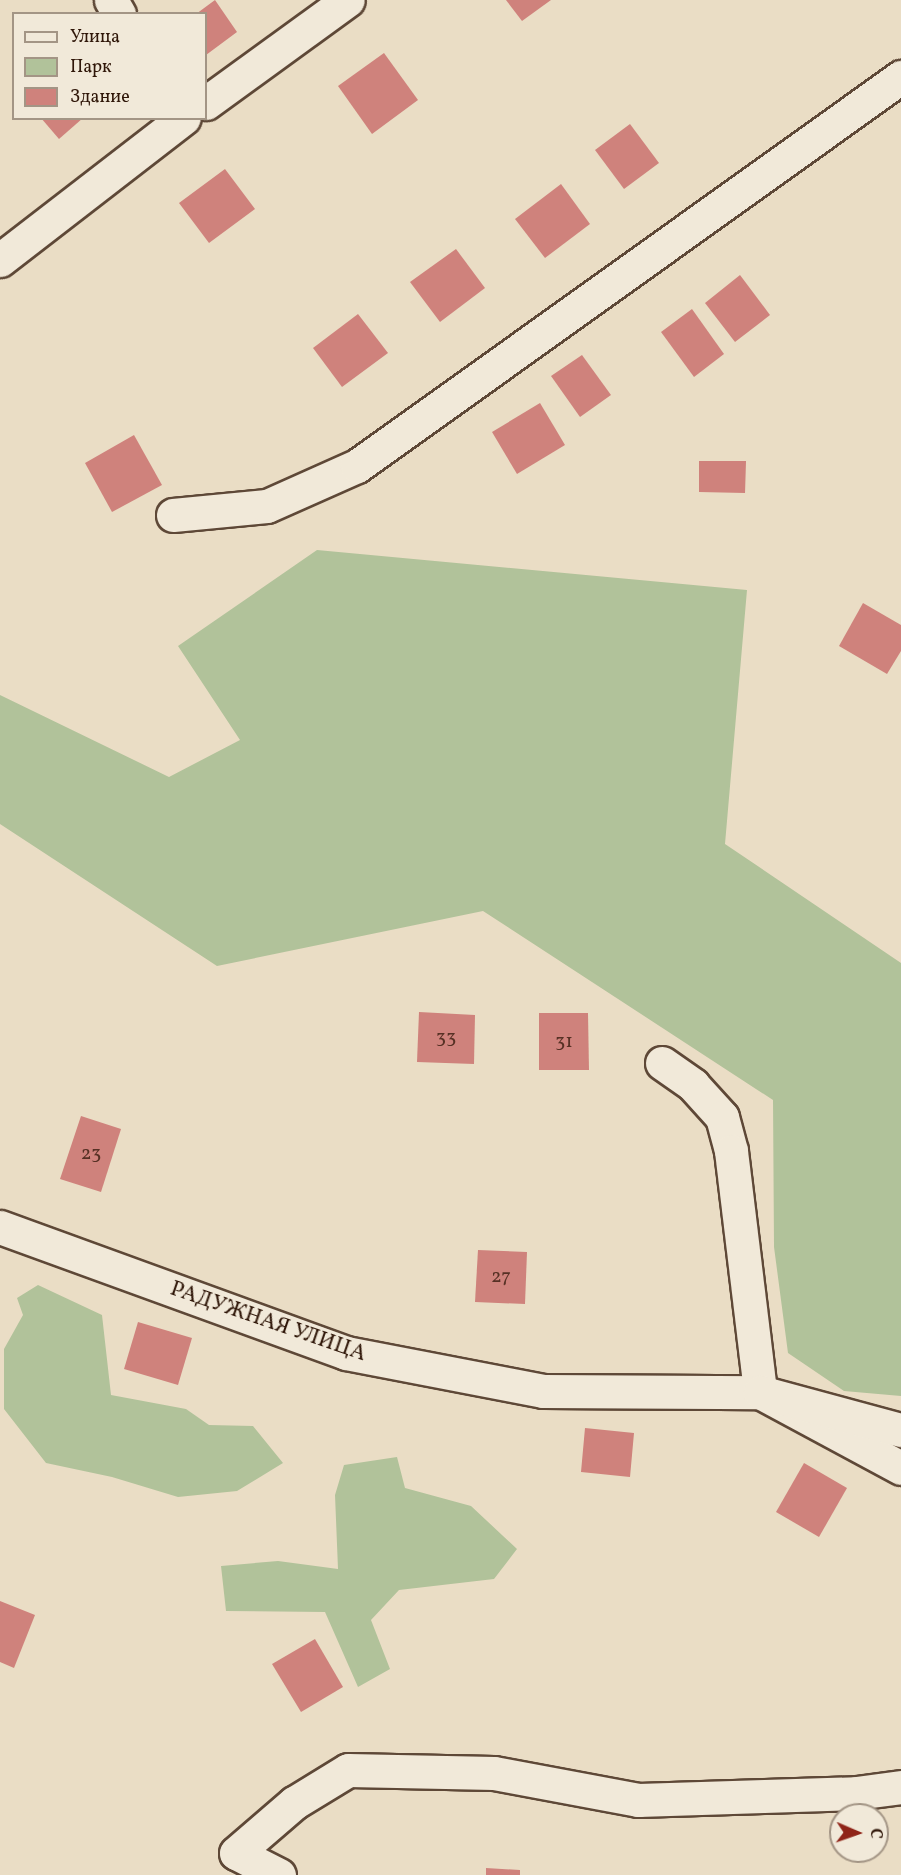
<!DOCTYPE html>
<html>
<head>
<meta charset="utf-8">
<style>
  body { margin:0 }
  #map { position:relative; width:901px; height:1875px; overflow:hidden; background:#eaddc5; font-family:Vollkorn,serif }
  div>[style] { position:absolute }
  .green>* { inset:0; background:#b1c29a }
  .building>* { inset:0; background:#cf827c }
  .roads { filter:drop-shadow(2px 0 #5e4837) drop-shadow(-2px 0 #5e4837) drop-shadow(0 2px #5e4837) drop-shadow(0 -2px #5e4837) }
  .minor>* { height:33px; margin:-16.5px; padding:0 16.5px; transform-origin:16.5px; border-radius:16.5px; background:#f1e9d9 }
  span { translate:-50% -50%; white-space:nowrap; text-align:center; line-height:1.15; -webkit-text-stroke:4.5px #f1e9d9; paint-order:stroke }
  .number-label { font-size:20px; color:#573125 }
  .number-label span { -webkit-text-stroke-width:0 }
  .street-label { font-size:22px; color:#2f1608 }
  .legend { position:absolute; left:12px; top:12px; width:195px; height:108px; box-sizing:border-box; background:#f1e9d9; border:2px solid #a39585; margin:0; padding:8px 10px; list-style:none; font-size:18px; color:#2f1608 }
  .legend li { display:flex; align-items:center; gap:12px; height:30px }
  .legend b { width:30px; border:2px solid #a39585 }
  .north { position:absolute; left:829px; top:1803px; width:60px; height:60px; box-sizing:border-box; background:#f1e9d9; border:2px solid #a39585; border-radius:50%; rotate:92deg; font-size:16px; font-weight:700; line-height:24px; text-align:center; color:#2f1608 }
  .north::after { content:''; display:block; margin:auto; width:21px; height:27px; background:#8f2418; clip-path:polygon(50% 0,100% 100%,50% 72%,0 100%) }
</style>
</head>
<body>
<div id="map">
  <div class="green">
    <i style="clip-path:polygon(317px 550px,747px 590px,725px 844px,901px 963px,901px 1396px,844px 1391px,788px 1353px,774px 1247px,773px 1100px,483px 911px,217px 966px,0 824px,0 695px,169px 777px,240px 740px,178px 646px)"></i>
    <i style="clip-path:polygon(38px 1285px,102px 1315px,111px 1395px,186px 1409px,209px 1425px,253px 1426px,283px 1463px,237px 1491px,178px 1497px,112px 1477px,46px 1463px,4px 1409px,4px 1349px,23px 1315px,17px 1298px)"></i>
    <i style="clip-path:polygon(397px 1457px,405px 1488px,471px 1506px,517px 1549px,494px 1579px,399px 1590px,371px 1620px,390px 1669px,358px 1687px,325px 1612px,226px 1611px,221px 1566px,278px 1561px,338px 1569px,335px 1495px,344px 1465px)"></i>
  </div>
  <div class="building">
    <i style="clip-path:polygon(215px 0,237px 32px,206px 55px,206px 14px,196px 14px)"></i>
    <i style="clip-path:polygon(506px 0,551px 0,522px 21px)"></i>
    <i style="clip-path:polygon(384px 53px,418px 100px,372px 134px,338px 86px)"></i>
    <i style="clip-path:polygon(41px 118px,83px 118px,59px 139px)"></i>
    <i style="clip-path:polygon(630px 124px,659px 163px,624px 189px,595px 150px)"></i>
    <i style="clip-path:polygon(225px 169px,255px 209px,209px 243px,179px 203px)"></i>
    <i style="clip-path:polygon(561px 184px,590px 224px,545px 258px,515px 219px)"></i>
    <i style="clip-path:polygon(456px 249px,485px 288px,440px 322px,410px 282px)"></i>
    <i style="clip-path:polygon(740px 275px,770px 315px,735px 342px,705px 303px)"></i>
    <i style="clip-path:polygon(692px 309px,724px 354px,694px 377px,661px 332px)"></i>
    <i style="clip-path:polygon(358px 314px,388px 353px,342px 387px,313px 348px)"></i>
    <i style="clip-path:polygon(582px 355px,611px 395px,580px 417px,551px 376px)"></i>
    <i style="clip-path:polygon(540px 403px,565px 445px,517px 474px,492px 432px)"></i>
    <i style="clip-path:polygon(134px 435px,162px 485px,112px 512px,85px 463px)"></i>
    <i style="clip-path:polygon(699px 461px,746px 461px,745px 493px,699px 492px)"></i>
    <i style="clip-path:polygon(863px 603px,901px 625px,901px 651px,887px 674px,839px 646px)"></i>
    <i style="clip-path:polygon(419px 1012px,475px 1015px,474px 1064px,417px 1062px)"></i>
    <i style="clip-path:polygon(539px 1013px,588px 1013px,589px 1070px,539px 1070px)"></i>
    <i style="clip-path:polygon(81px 1116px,121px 1129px,101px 1192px,60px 1179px)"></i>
    <i style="clip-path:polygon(478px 1250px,527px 1252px,525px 1304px,475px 1302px)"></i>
    <i style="clip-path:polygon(138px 1322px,192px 1338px,178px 1385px,124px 1369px)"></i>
    <i style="clip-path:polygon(585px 1428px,634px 1433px,630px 1477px,581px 1472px)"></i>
    <i style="clip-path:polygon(804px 1463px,847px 1488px,819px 1537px,776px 1512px)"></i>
    <i style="clip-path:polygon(0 1601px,35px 1615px,14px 1668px,0 1662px)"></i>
    <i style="clip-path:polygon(315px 1639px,343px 1687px,301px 1712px,272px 1664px)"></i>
    <i style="clip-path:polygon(486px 1868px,520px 1870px,520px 1875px,486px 1875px)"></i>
  </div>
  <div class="roads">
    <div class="minor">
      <i style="left:111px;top:0;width:16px;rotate:60deg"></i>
      <i style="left:206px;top:103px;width:175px;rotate:-36deg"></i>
      <i style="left:0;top:260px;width:232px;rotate:-37.7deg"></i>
      <i style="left:173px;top:515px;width:94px;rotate:-5.5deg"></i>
      <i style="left:267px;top:506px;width:98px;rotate:-24deg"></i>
      <i style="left:357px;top:466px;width:669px;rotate:-35.57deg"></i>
      <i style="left:662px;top:1063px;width:38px;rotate:35deg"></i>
      <i style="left:693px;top:1085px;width:43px;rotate:47.8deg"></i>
      <i style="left:722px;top:1117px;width:35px;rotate:75deg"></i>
      <i style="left:731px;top:1151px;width:243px;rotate:83.1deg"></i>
      <i style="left:760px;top:1392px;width:160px;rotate:28.3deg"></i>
      <i style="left:0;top:1227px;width:368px;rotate:20deg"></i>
      <i style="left:346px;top:1353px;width:201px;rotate:10.9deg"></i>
      <i style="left:543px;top:1391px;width:217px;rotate:0.3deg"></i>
      <i style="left:760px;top:1392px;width:146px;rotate:15.1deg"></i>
      <i style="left:279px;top:1875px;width:48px;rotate:-152.9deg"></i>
      <i style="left:236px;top:1853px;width:77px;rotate:-40.8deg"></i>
      <i style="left:294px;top:1803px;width:63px;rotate:-31.4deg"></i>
      <i style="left:348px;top:1770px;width:146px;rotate:1.2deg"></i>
      <i style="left:494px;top:1773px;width:147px;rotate:10.6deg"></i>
      <i style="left:638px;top:1800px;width:218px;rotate:-1.8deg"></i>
      <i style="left:856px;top:1793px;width:45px;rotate:-7.6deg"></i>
    </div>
  </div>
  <div class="number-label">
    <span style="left:446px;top:1038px">33</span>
    <span style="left:564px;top:1042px">31</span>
    <span style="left:91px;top:1154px">23</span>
    <span style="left:501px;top:1277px">27</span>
  </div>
  <div class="street-label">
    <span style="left:268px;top:1322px;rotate:19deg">РАДУЖНАЯ УЛИЦА</span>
  </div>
  <ul class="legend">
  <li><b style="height:8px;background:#f1e9d9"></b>Улица</li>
  <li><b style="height:16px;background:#b1c29a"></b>Парк</li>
  <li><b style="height:16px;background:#cf827c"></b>Здание</li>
  </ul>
  <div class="north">С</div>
</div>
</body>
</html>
